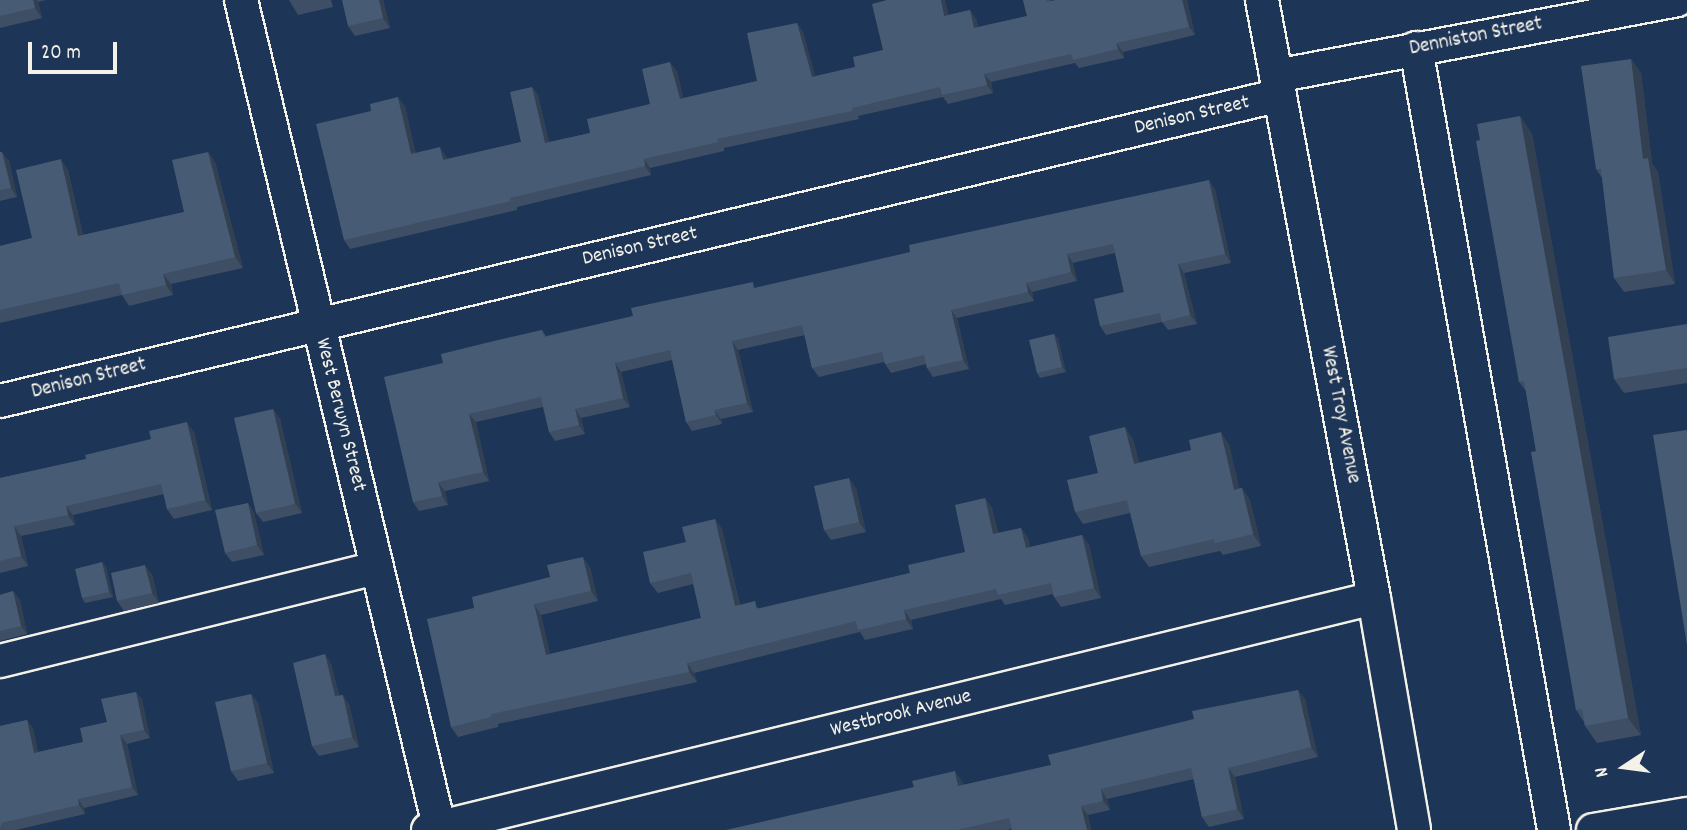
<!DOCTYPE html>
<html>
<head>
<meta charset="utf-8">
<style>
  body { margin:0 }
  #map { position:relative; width:1687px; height:830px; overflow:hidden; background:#1d3557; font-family:Dekko,sans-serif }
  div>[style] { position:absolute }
  .roads { filter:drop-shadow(2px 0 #f4f1e8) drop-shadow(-2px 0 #f4f1e8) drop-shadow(0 2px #f4f1e8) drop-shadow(0 -2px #f4f1e8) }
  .minor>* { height:32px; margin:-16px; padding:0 16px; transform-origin:16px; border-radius:16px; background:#1d3557 }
  .wall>* { inset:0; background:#3e4e64 }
  .shaded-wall>* { inset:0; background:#324051 }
  .building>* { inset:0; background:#485b74 }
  span { translate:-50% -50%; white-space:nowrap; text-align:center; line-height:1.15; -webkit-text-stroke:6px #1d3557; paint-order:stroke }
  .street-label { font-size:21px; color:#f4f1e8 }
  .north { position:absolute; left:1589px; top:732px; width:70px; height:70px; -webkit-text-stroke:5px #1d3557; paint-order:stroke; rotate:257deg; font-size:19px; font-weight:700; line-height:28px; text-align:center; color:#f4f1e8 }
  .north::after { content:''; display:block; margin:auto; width:24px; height:32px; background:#f4f1e8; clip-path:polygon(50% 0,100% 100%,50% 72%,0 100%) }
  .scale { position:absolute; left:28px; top:42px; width:89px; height:32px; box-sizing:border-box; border:4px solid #f4f1e8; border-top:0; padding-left:9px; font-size:21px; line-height:24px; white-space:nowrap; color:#f4f1e8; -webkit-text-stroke:5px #1d3557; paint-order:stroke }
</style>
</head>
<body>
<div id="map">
  <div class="roads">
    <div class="minor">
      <i style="left:241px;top:0;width:854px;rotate:76.52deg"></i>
      <i style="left:1262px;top:0;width:608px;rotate:79.39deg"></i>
      <i style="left:1374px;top:598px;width:235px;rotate:80.2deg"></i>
      <i style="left:1416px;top:48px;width:794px;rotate:79.99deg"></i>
      <i style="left:1276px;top:76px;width:408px;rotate:-10.7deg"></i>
      <i style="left:0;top:401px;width:1316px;rotate:-13.44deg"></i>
      <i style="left:0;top:661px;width:388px;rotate:-13.9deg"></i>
      <i style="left:428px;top:830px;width:974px;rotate:-13.78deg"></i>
      <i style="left:1593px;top:830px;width:95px;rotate:-9.7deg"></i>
    </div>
  </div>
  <div class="wall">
    <i style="clip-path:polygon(0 0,46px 0,38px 2px,42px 18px,0 28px)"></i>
    <i style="clip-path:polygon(289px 0,331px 0,333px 7px,298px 15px)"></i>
    <i style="clip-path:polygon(383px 0,390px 28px,355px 36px,348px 26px)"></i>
    <i style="clip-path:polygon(945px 0,948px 15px,970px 10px,976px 19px,978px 27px,1027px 16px,1023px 0,1051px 0,1051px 1px,1187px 0,1195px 35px,1123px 52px,1124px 58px,1079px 68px,1075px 63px,991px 82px,993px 93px,948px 104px,943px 97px,858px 116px,859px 119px,724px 148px,724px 151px,650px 168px,651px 175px,517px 207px,517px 210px,350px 249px,344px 240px,405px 106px,415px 153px,446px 156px,447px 159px,521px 142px,532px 87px,538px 95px,549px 142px,590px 133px,650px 104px,677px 71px,683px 98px,757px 81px,797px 23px,803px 32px,815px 76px,855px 67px,883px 50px)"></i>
    <i style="clip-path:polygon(1631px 59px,1641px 73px,1652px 163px,1658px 172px,1675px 284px,1624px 292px,1614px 278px,1602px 178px,1596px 169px)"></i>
    <i style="clip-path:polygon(1520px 116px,1532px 134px,1641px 735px,1597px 743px,1585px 726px,1584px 722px,1576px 710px,1536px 451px,1526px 391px,1519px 382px,1480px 140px)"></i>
    <i style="clip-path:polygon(0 152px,9px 161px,17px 197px,0 201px)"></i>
    <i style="clip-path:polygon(208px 152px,215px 162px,243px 268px,171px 284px,173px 295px,129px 306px,122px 295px,0 323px,0 246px,32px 238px,68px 170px,83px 235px,184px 212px)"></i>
    <i style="clip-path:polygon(1215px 189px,1231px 263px,1184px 273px,1197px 324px,1168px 330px,1162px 322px,1106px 335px,1100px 326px,1124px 292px,1115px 253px,1073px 263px,1077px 281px,1032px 292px,1034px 301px,957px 318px,969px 369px,933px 377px,927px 368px,926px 364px,891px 373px,884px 362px,819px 377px,812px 368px,805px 335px,738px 350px,753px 412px,721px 419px,722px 424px,692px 431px,686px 422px,672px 360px,621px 372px,630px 407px,581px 418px,585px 434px,555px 441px,549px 432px,543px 407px,476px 422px,489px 481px,445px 491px,448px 505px,419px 511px,413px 502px,443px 363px,542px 330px,546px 336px,756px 288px)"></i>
    <i style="clip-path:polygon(1687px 324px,1687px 383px,1624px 393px,1614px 379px)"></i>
    <i style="clip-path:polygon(1054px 334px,1058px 339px,1066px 372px,1040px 378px,1037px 373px)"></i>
    <i style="clip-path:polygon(273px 409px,280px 419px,302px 513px,263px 522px,256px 513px)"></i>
    <i style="clip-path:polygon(194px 432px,212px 510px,174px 519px,167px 509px,164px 494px,73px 515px,75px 525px,21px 536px,28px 566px,0 573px,0 478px,86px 459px)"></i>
    <i style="clip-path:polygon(1133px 439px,1139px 463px,1229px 444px,1239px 488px,1242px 488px,1250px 500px,1261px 546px,1223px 555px,1220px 551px,1149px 567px,1141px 556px,1130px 513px,1083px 524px,1075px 512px,1098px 473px)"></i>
    <i style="clip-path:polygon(856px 488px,866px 532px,831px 540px,824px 530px)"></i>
    <i style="clip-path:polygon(985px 498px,992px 508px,998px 533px,1021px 528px,1028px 538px,1030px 547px,1082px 535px,1089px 545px,1101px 598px,1061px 607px,1054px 597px,1053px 594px,1005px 605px,1001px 599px,911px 620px,913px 629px,865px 640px,860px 632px,694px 673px,697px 682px,498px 724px,498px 727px,458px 737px,451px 727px,474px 608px,590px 567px,598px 601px,541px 615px,550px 654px,701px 618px,693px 584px,658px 593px,650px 583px,686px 542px,715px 519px,722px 529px,740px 605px,760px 608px,910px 573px,965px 552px)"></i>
    <i style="clip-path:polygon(248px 503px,254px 513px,264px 555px,232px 562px,225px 553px)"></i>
    <i style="clip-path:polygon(102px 562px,106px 567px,113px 597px,85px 603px,82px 598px)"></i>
    <i style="clip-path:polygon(152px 574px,159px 603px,124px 611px,117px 601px)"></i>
    <i style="clip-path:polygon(13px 591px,20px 600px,27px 634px,0 641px,0 595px)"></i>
    <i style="clip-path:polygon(325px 654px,331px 664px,339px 695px,349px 704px,359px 747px,319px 756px,312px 746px)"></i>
    <i style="clip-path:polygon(1298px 690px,1305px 699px,1318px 757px,1235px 777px,1244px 819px,1209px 827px,1202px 817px,1194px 779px,1107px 799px,1110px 810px,1088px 815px,1091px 830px,1012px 830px,1012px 829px,1006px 830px,726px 830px,962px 781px,963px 785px,1051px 765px,1194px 719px)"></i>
    <i style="clip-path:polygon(136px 692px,142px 700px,150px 738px,127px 744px,138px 795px,84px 808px,85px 814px,16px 830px,0 830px,0 726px,27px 720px,33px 729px,38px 752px,83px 742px,107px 722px)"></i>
    <i style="clip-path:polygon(251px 694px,258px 703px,274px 773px,238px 781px,231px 771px)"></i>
  </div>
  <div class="shaded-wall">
    <i style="clip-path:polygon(33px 0,37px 0,38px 2px,42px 18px,35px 8px)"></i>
    <i style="clip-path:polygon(379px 0,383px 0,390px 28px,383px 18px)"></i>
    <i style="clip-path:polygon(941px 0,945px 0,951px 25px,944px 16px)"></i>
    <i style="clip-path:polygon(1182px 0,1187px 0,1195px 35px,1189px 27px)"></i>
    <i style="clip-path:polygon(970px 10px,976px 19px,980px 37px,974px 28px)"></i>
    <i style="clip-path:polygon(797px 23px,803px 32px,818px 86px,812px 77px)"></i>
    <i style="clip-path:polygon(1116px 43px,1123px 52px,1124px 58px,1118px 49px)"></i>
    <i style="clip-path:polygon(1631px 59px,1641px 73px,1652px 163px,1658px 172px,1675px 284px,1666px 270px,1643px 159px)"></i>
    <i style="clip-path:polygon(670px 62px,677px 71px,686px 108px,680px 99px)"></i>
    <i style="clip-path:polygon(984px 74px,991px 82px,993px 93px,987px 85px)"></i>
    <i style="clip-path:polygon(532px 87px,538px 95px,551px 152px,545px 143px)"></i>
    <i style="clip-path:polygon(398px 97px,405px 106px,418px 162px,411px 154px)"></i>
    <i style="clip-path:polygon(1520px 116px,1532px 134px,1641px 735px,1628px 718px)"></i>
    <i style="clip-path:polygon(440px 147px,446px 156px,449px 169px,443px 160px)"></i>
    <i style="clip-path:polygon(2px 152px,9px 161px,17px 197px,11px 188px)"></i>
    <i style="clip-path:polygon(208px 152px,215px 162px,243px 268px,235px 257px)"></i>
    <i style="clip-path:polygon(61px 159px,68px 170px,86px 247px,78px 236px)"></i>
    <i style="clip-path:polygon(644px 159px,650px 168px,651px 175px,645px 166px)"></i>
    <i style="clip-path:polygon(1209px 180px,1215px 189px,1231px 263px,1225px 254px)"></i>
    <i style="clip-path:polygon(1067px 254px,1073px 263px,1077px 281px,1071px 272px)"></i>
    <i style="clip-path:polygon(1178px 264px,1184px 273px,1197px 324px,1190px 315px)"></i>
    <i style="clip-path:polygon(163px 274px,171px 284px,173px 295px,166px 285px)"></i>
    <i style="clip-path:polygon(1026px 283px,1032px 292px,1034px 301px,1028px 292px)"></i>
    <i style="clip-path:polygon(951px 310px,957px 318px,969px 369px,963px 360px)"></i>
    <i style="clip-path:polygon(1054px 334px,1058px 339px,1066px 372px,1062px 367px)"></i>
    <i style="clip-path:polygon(732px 341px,738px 350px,753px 412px,747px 403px)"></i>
    <i style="clip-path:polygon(615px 363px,621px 372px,630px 407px,623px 398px)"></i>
    <i style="clip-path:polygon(273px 409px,280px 419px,302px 513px,295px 504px)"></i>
    <i style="clip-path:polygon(575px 409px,581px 418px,585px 434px,579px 425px)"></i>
    <i style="clip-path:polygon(714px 410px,721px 419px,722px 424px,716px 415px)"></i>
    <i style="clip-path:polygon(469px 414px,476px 422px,489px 481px,483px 472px)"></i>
    <i style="clip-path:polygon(187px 422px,194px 432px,212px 510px,205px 500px)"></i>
    <i style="clip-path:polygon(1125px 427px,1133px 439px,1142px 475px,1134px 464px)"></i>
    <i style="clip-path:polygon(1221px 432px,1229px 444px,1242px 501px,1234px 490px)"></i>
    <i style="clip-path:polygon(849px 478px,856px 488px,866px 532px,859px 522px)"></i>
    <i style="clip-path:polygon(438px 482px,445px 491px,448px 505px,442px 496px)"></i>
    <i style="clip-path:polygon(1242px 488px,1250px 500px,1261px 546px,1253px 534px)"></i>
    <i style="clip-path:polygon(985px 498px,992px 508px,1000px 545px,993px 534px)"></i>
    <i style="clip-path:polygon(248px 503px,254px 513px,264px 555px,257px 545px)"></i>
    <i style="clip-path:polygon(66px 506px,73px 515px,75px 525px,68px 515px)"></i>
    <i style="clip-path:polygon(715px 519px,722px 529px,742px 616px,735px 606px)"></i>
    <i style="clip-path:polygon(14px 526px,21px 536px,28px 566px,21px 556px)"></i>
    <i style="clip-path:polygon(1021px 528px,1028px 538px,1033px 558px,1026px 548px)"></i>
    <i style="clip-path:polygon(1082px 535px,1089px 545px,1101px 598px,1094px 588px)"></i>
    <i style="clip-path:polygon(583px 557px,590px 567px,598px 601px,591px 591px)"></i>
    <i style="clip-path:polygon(102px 562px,106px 567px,113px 597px,109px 592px)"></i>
    <i style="clip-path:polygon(145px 565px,152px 574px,159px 603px,152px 593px)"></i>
    <i style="clip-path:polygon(13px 591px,20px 600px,27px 634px,21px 626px)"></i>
    <i style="clip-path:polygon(534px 604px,541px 615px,553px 665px,546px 655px)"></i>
    <i style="clip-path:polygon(904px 610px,911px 620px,913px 629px,906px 619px)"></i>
    <i style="clip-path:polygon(325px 654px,331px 664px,342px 706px,335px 696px)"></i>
    <i style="clip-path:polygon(687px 663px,694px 673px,697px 682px,689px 672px)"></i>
    <i style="clip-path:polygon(1298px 690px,1305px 699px,1318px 757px,1311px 747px)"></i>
    <i style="clip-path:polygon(136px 692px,142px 700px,150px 738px,144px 730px)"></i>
    <i style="clip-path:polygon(251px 694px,258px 703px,274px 773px,267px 763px)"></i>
    <i style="clip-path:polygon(343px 695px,349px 704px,359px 747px,352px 737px)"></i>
    <i style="clip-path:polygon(27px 720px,33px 729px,40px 762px,34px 753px)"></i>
    <i style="clip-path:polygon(120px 735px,127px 744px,138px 795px,132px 787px)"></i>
    <i style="clip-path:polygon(1228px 768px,1235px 777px,1244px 819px,1237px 809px)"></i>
    <i style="clip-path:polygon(955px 771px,962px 781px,965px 796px,958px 786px)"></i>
    <i style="clip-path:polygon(1101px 789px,1107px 799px,1110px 810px,1103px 801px)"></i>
    <i style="clip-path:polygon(78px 799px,84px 808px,85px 814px,79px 805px)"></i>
    <i style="clip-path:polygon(1081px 806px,1088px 815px,1091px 830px,1087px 830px)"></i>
  </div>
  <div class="building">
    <i style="clip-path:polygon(0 0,33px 0,35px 8px,0 16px)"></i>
    <i style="clip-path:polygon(342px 0,379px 0,383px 18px,348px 26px)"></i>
    <i style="clip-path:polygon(887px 0,941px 0,944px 16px,970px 10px,974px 28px,1027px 16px,1023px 0,1046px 0,1047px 2px,1055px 0,1182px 0,1189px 27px,1116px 43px,1118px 49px,1073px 60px,1071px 54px,984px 74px,987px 85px,942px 95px,940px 87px,852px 108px,852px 111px,717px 139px,718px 142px,644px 159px,645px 166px,510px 198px,511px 201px,344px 240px,316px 124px,371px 111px,370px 104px,398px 97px,411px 154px,440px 147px,443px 160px,521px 142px,510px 92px,532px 87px,545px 143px,590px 133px,587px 119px,650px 104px,642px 69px,670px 62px,680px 99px,757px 81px,747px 33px,797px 23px,812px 77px,855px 67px,853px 57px,883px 50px,872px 4px)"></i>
    <i style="clip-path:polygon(1631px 59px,1643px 159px,1648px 158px,1666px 270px,1614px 278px,1601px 169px,1596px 169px,1581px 66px)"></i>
    <i style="clip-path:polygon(1520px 116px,1628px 718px,1585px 726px,1582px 709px,1576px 710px,1531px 452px,1536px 451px,1524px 381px,1519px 382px,1476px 141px,1480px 140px,1477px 124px)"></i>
    <i style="clip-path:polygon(0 152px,2px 152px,11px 188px,0 190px)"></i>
    <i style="clip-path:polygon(208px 152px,235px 257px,163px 274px,166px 285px,122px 295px,119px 283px,0 310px,0 246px,32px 238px,16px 170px,61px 159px,78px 236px,184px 212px,172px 160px)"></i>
    <i style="clip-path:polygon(1209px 180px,1225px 254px,1178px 264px,1190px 315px,1162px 322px,1160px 313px,1100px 326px,1094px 299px,1124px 292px,1113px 244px,1067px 254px,1071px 272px,1026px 283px,1028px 292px,951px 310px,963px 360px,927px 368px,924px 355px,885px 364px,882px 352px,812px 368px,802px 325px,732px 341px,747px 403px,714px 410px,716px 415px,686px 422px,670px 350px,615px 363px,623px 398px,575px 409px,579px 425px,549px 432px,541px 397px,469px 414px,483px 472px,438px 482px,442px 496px,413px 502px,384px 377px,443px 363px,441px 354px,498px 340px,542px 330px,544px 337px,633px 316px,631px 308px,753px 282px,754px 288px,910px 252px,909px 245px)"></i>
    <i style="clip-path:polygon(1687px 324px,1687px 368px,1614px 379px,1608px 337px)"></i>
    <i style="clip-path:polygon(1054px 334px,1062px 367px,1037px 373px,1029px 340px)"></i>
    <i style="clip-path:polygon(273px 409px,295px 504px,256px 513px,234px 418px)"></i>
    <i style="clip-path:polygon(187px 422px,205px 500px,167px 509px,161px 484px,66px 506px,68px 515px,14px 526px,21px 556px,0 561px,0 478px,86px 459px,85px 455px,151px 439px,149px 431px)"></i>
    <i style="clip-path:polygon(1125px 427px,1134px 464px,1191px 450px,1189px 440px,1221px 432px,1234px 490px,1242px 488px,1253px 534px,1215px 543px,1214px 539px,1141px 556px,1127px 500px,1075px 512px,1067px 480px,1098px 473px,1089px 436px)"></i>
    <i style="clip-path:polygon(1687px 430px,1687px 645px,1653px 435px)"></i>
    <i style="clip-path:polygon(849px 478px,859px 522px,824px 530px,814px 486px)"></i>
    <i style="clip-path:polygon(985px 498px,993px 534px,1021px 528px,1026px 548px,1082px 535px,1094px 588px,1054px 597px,1051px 583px,998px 595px,996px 589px,904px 610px,906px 619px,858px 630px,856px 621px,687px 663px,689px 672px,491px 714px,491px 717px,451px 727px,427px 619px,474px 608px,472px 597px,550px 577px,547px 565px,583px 557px,591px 591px,534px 604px,546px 655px,701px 618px,691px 573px,650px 583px,643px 552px,686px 542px,682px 527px,715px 519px,735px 606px,755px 601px,757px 609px,910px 573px,908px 565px,965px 552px,955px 505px)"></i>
    <i style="clip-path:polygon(248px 503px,257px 545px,225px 553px,215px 510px)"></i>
    <i style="clip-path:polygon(102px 562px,109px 592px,82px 598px,75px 569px)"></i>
    <i style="clip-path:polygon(145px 565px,152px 593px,117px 601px,111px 573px)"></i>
    <i style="clip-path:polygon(13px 591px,21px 626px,0 631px,0 595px)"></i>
    <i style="clip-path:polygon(325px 654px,335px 696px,343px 695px,352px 737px,312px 746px,293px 663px)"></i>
    <i style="clip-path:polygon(1298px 690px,1311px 747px,1228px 768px,1237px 809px,1202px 817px,1191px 768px,1101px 789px,1103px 801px,1081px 806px,1087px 830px,1012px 830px,1009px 818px,957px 830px,726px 830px,914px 787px,912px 781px,955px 771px,958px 786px,1051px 765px,1048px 755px,1194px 719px,1192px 711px)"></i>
    <i style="clip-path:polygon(136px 692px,144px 730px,120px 735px,132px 787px,78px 799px,79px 805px,1px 823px,1px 826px,0 827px,0 726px,27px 720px,34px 753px,83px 742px,80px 728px,107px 722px,101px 699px)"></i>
    <i style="clip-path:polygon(251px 694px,267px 763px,231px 771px,215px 702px)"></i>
  </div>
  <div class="street-label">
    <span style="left:1476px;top:37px;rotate:-11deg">Denniston Street</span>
    <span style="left:1192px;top:116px;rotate:-13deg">Denison Street</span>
    <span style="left:640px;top:247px;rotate:-13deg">Denison Street</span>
    <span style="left:89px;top:379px;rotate:-14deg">Denison Street</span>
    <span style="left:340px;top:415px;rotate:76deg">West Berwyn Street</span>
    <span style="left:1340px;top:415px;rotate:79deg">West Troy Avenue</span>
    <span style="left:901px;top:714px;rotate:-14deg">Westbrook Avenue</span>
  </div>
  <div class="north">N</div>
  <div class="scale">20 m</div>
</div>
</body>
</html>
